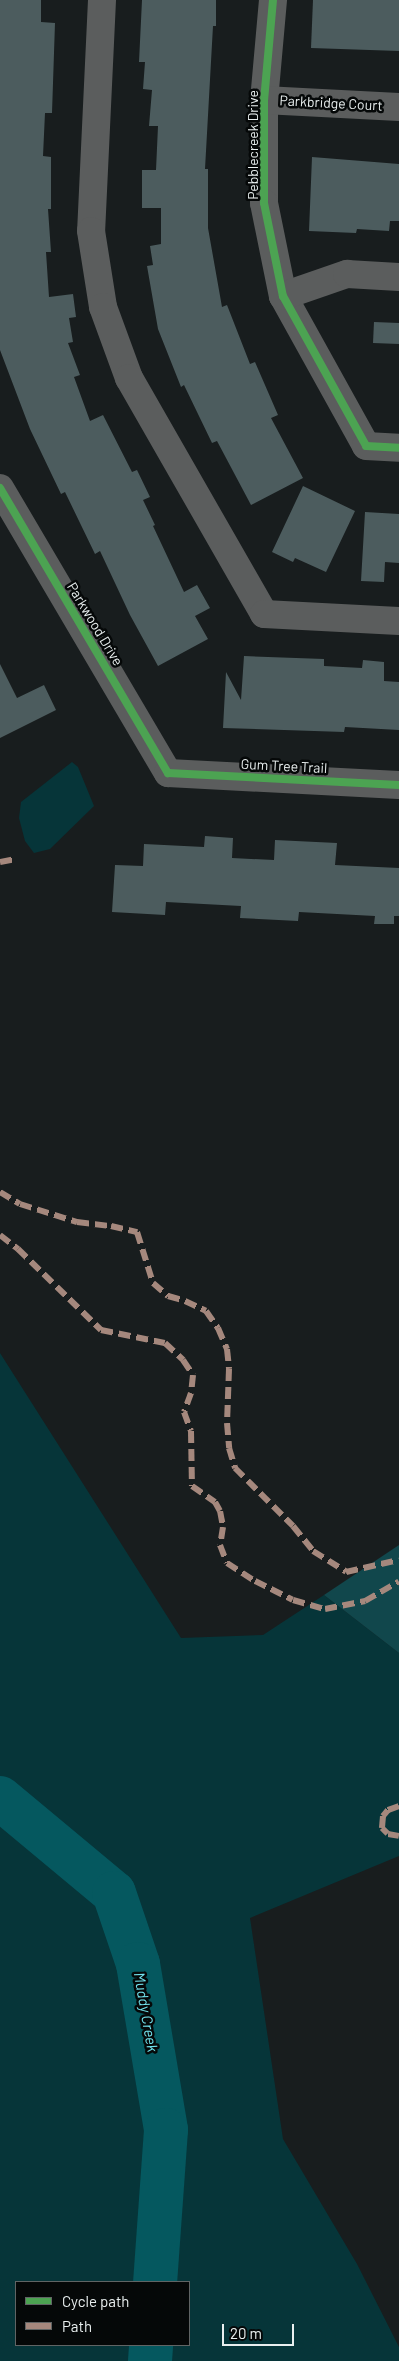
<!DOCTYPE html>
<html>
<head>
<meta charset="utf-8">
<style>
  body { margin:0 }
  #map { position:relative; width:399px; height:2361px; overflow:hidden; background:#181d1e; font-family:Barlow,sans-serif }
  div>[style] { position:absolute }
  .green>* { inset:0; background:#063539 }
  .forest>* { inset:0; background:#11474c }
  .river>* { height:44px; margin:-22px; padding:0 22px; transform-origin:22px; border-radius:22px; background:#05585f }
  .building>* { inset:0; background:#4c5c5e }
  .minor>* { height:28px; margin:-14px; padding:0 14px; transform-origin:14px; border-radius:14px; background:#5b5d5d }
  .quiet>* { height:6px; margin-top:-3px; transform-origin:0; background:repeating-linear-gradient(90deg,#a5887d 0 12px,transparent 0 18px) }
  .cycleway>* { height:8px; margin:-4px; padding:0 4px; transform-origin:4px; border-radius:4px; background:#4ca352 }
  span { translate:-50% -50%; white-space:nowrap; text-align:center; line-height:1.15; -webkit-text-stroke:5px #050808; paint-order:stroke }
  .street-label { font-size:14px; color:#e9efef }
  .water-label { font-size:15px; color:#73e4ef; font-style:italic }
  .legend { position:absolute; left:15px; top:2281px; width:175px; height:65px; box-sizing:border-box; background:#050808; border:1px solid #606464; margin:0; padding:6px 9px; list-style:none; font-size:15px; color:#e9efef }
  .legend li { display:flex; align-items:center; gap:10px; height:25px }
  .legend b { width:25px; border:1px solid #606464 }
  .scale { position:absolute; left:222px; top:2324px; width:72px; height:22px; box-sizing:border-box; border:2px solid #e9efef; border-top:0; padding-left:6px; font-size:15px; line-height:18px; white-space:nowrap; color:#e9efef; -webkit-text-stroke:4px #050808; paint-order:stroke }
</style>
</head>
<body>
<div id="map">
  <div class="green">
    <i style="clip-path:polygon(72px 762px,78px 767px,94px 806px,50px 849px,34px 853px,25px 841px,19px 818px,21px 802px)"></i>
    <i style="clip-path:polygon(evenodd,0 1353px,181px 1638px,263px 1635px,324px 1595px,399px 1653px,399px 1856px,250px 1918px,283px 2139px,357px 2264px,399px 2347px,399px 2361px,0 2361px,0 1353px,16px 2282px,189px 2282px,189px 2345px,16px 2345px,16px 2282px)"></i>
  </div>
  <div class="forest">
    <i style="clip-path:polygon(399px 1545px,399px 1653px,324px 1595px)"></i>
  </div>
  <div class="river">
    <i style="left:0;top:1798px;width:148px;rotate:39.8deg"></i>
    <i style="left:114px;top:1893px;width:75px;rotate:71.3deg"></i>
    <i style="left:138px;top:1964px;width:168px;rotate:80.4deg"></i>
    <i style="left:166px;top:2130px;width:152px;rotate:94.1deg"></i>
    <i style="left:150px;top:2361px;width:16px;rotate:-86deg"></i>
  </div>
  <div class="building">
    <i style="clip-path:polygon(0 0,41px 0,41px 22px,55px 23px,52px 113px,45px 113px,43px 156px,51px 157px,51px 209px,48px 209px,51px 252px,46px 252px,49px 297px,73px 294px,76px 317px,69px 318px,73px 342px,68px 343px,80px 375px,74px 377px,90px 421px,103px 415px,132px 472px,137px 470px,150px 497px,143px 500px,155px 525px,153px 526px,184px 592px,197px 585px,210px 608px,195px 616px,208px 639px,158px 666px,130px 615px,100px 551px,95px 554px,65px 492px,61px 494px,30px 429px,0 350px)"></i>
    <i style="clip-path:polygon(142px 0,216px 0,216px 26px,213px 26px,205px 169px,208px 169px,208px 228px,222px 307px,227px 305px,250px 364px,255px 362px,278px 415px,271px 418px,303px 478px,251px 505px,217px 441px,212px 443px,184px 385px,181px 387px,158px 329px,147px 266px,153px 265px,150px 246px,161px 244px,161px 208px,142px 208px,142px 170px,156px 170px,158px 126px,149px 126px,152px 90px,143px 89px,145px 62px,139px 62px)"></i>
    <i style="clip-path:polygon(313px 0,399px 0,399px 51px,311px 48px)"></i>
    <i style="clip-path:polygon(312px 157px,399px 164px,399px 221px,390px 221px,389px 231px,357px 229px,356px 233px,309px 231px)"></i>
    <i style="clip-path:polygon(374px 322px,399px 323px,399px 344px,373px 343px)"></i>
    <i style="clip-path:polygon(303px 486px,355px 511px,326px 572px,295px 558px,293px 562px,272px 552px)"></i>
    <i style="clip-path:polygon(365px 512px,399px 514px,399px 563px,385px 562px,384px 582px,361px 581px)"></i>
    <i style="clip-path:polygon(244px 656px,324px 659px,324px 666px,362px 668px,363px 660px,384px 662px,384px 681px,399px 682px,399px 730px,345px 727px,344px 732px,223px 728px,226px 672px,241px 700px)"></i>
    <i style="clip-path:polygon(0 664px,17px 698px,44px 685px,56px 710px,0 738px)"></i>
    <i style="clip-path:polygon(205px 836px,233px 838px,232px 858px,274px 860px,275px 840px,337px 843px,335px 865px,399px 868px,399px 916px,394px 916px,394px 924px,374px 924px,375px 916px,299px 912px,298px 921px,240px 918px,241px 906px,166px 902px,165px 915px,112px 912px,115px 865px,143px 866px,144px 844px,204px 847px)"></i>
  </div>
  <div class="minor">
    <i style="left:102px;top:0;width:231px;rotate:92.7deg"></i>
    <i style="left:91px;top:231px;width:77px;rotate:81deg"></i>
    <i style="left:103px;top:307px;width:76px;rotate:69.9deg"></i>
    <i style="left:129px;top:378px;width:272px;rotate:60.2deg"></i>
    <i style="left:264px;top:614px;width:135px;rotate:3deg"></i>
    <i style="left:273px;top:0;width:100px;rotate:95.1deg"></i>
    <i style="left:264px;top:100px;width:103px;rotate:90deg"></i>
    <i style="left:264px;top:203px;width:95px;rotate:78.5deg"></i>
    <i style="left:283px;top:296px;width:171px;rotate:61deg"></i>
    <i style="left:366px;top:446px;width:33px;rotate:3deg"></i>
    <i style="left:264px;top:100px;width:135px;rotate:3deg"></i>
    <i style="left:283px;top:296px;width:68px;rotate:-19deg"></i>
    <i style="left:347px;top:274px;width:52px;rotate:3.3deg"></i>
    <i style="left:0;top:488px;width:331px;rotate:59.5deg"></i>
    <i style="left:168px;top:773px;width:231px;rotate:3deg"></i>
  </div>
  <div class="quiet">
    <i style="left:0;top:862px;width:16px;rotate:-11deg"></i>
    <i style="left:0;top:1192px;width:23px;rotate:31deg"></i>
    <i style="left:20px;top:1204px;width:60px;rotate:17.5deg"></i>
    <i style="left:77px;top:1222px;width:34px;rotate:7deg"></i>
    <i style="left:111px;top:1226px;width:27px;rotate:13deg"></i>
    <i style="left:137px;top:1232px;width:53px;rotate:72.6deg"></i>
    <i style="left:153px;top:1283px;width:20px;rotate:41deg"></i>
    <i style="left:168px;top:1296px;width:18px;rotate:16deg"></i>
    <i style="left:185px;top:1301px;width:23px;rotate:25deg"></i>
    <i style="left:206px;top:1311px;width:21px;rotate:55deg"></i>
    <i style="left:218px;top:1328px;width:23px;rotate:67deg"></i>
    <i style="left:227px;top:1349px;width:20px;rotate:84deg"></i>
    <i style="left:229px;top:1369px;width:54px;rotate:92.1deg"></i>
    <i style="left:227px;top:1423px;width:25px;rotate:85deg"></i>
    <i style="left:229px;top:1448px;width:21px;rotate:73deg"></i>
    <i style="left:235px;top:1468px;width:82px;rotate:45deg"></i>
    <i style="left:293px;top:1526px;width:32px;rotate:51deg"></i>
    <i style="left:313px;top:1551px;width:39px;rotate:32deg"></i>
    <i style="left:346px;top:1572px;width:54px;rotate:-12.8deg"></i>
    <i style="left:0;top:1235px;width:23px;rotate:38deg"></i>
    <i style="left:18px;top:1249px;width:116px;rotate:44.3deg"></i>
    <i style="left:101px;top:1330px;width:65px;rotate:11.5deg"></i>
    <i style="left:165px;top:1343px;width:25px;rotate:43deg"></i>
    <i style="left:183px;top:1360px;width:18px;rotate:56deg"></i>
    <i style="left:193px;top:1375px;width:18px;rotate:96deg"></i>
    <i style="left:191px;top:1393px;width:20px;rotate:110deg"></i>
    <i style="left:184px;top:1412px;width:20px;rotate:70deg"></i>
    <i style="left:191px;top:1431px;width:55px;rotate:89deg"></i>
    <i style="left:192px;top:1486px;width:28px;rotate:35deg"></i>
    <i style="left:215px;top:1502px;width:10px;rotate:61deg"></i>
    <i style="left:220px;top:1511px;width:16px;rotate:79deg"></i>
    <i style="left:223px;top:1527px;width:18px;rotate:99deg"></i>
    <i style="left:220px;top:1545px;width:19px;rotate:69deg"></i>
    <i style="left:227px;top:1563px;width:33px;rotate:33deg"></i>
    <i style="left:255px;top:1581px;width:42px;rotate:26.6deg"></i>
    <i style="left:293px;top:1600px;width:33px;rotate:16deg"></i>
    <i style="left:325px;top:1609px;width:41px;rotate:-11.3deg"></i>
    <i style="left:365px;top:1601px;width:39px;rotate:-30deg"></i>
    <i style="left:399px;top:1806px;width:12px;rotate:160deg"></i>
    <i style="left:388px;top:1810px;width:8px;rotate:130deg"></i>
    <i style="left:383px;top:1816px;width:12px;rotate:95deg"></i>
    <i style="left:382px;top:1828px;width:8px;rotate:45deg"></i>
    <i style="left:388px;top:1834px;width:11px;rotate:10deg"></i>
  </div>
  <div class="cycleway">
    <i style="left:273px;top:0;width:100px;rotate:95.1deg"></i>
    <i style="left:264px;top:100px;width:103px;rotate:90deg"></i>
    <i style="left:264px;top:203px;width:95px;rotate:78.5deg"></i>
    <i style="left:283px;top:296px;width:171px;rotate:61deg"></i>
    <i style="left:366px;top:446px;width:33px;rotate:3deg"></i>
    <i style="left:0;top:488px;width:331px;rotate:59.5deg"></i>
    <i style="left:168px;top:773px;width:231px;rotate:3deg"></i>
  </div>
  <div class="street-label">
    <span style="left:331px;top:103px;rotate:3deg">Parkbridge Court</span>
    <span style="left:253px;top:145px;rotate:-90deg">Pebblecreek Drive</span>
    <span style="left:95px;top:624px;rotate:59deg">Parkwood Drive</span>
    <span style="left:284px;top:766px;rotate:3deg">Gum Tree Trail</span>
  </div>
  <div class="water-label">
    <span style="left:146px;top:2012px;rotate:80deg">Muddy Creek</span>
  </div>
  <ul class="legend">
  <li><b style="height:6px;background:#4ca352"></b>Cycle path</li>
  <li><b style="height:6px;background:#a5887d"></b>Path</li>
  </ul>
  <div class="scale">20 m</div>
</div>
</body>
</html>
